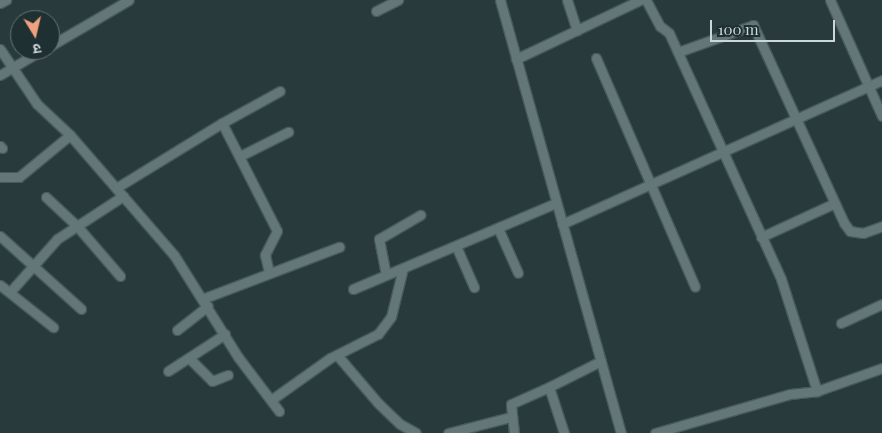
<!DOCTYPE html>
<html>
<head>
<meta charset="utf-8">
<style>
  body { margin:0 }
  #map { position:relative; width:882px; height:433px; overflow:hidden; background:#293a3c; font-family:"Playfair Display","Noto Sans Devanagari",serif }
  div>[style] { position:absolute }
  .roads { filter:drop-shadow(1px 0 #495859) drop-shadow(-1px 0 #495859) drop-shadow(0 1px #495859) drop-shadow(0 -1px #495859) }
  .street>* { height:9px; margin:-4.5px; padding:0 4.5px; transform-origin:4.5px; border-radius:4.5px; background:#637678 }
  span { translate:-50% -50%; white-space:nowrap; text-align:center; line-height:1.15; -webkit-text-stroke:5px #1f3032; paint-order:stroke }
  .north { position:absolute; left:10px; top:10px; width:50px; height:50px; box-sizing:border-box; background:#1f3032; border:1px solid #647374; border-radius:50%; rotate:171deg; font-size:14px; font-weight:700; line-height:20px; text-align:center; color:#ccd7d8 }
  .north::after { content:''; display:block; margin:auto; width:18px; height:22px; background:#f2a17e; clip-path:polygon(50% 0,100% 100%,50% 72%,0 100%) }
  .scale { position:absolute; left:710px; top:20px; width:125px; height:22px; box-sizing:border-box; border:2px solid #ccd7d8; border-top:0; padding-left:6px; font-size:15px; line-height:18px; white-space:nowrap; color:#ccd7d8; -webkit-text-stroke:4px #1f3032; paint-order:stroke }
</style>
</head>
<body>
<div id="map">
  <div class="roads">
    <div class="street">
      <i style="left:500px;top:0;width:450px;rotate:74.4deg"></i>
      <i style="left:567px;top:0;width:32px;rotate:72deg"></i>
      <i style="left:646px;top:0;width:30px;rotate:62deg"></i>
      <i style="left:660px;top:26px;width:11px;rotate:38deg"></i>
      <i style="left:669px;top:33px;width:270px;rotate:65.5deg"></i>
      <i style="left:781px;top:279px;width:118px;rotate:72.2deg"></i>
      <i style="left:830px;top:0;width:127px;rotate:65.9deg"></i>
      <i style="left:0;top:3px;width:7px;rotate:-27deg"></i>
      <i style="left:376px;top:11px;width:25px;rotate:-27deg"></i>
      <i style="left:50px;top:46px;width:91px;rotate:-30.2deg"></i>
      <i style="left:0;top:49px;width:66px;rotate:56.1deg"></i>
      <i style="left:37px;top:104px;width:45px;rotate:43.2deg"></i>
      <i style="left:70px;top:135px;width:159px;rotate:49.1deg"></i>
      <i style="left:174px;top:255px;width:120px;rotate:57.9deg"></i>
      <i style="left:238px;top:357px;width:68px;rotate:52.8deg"></i>
      <i style="left:678px;top:52px;width:80px;rotate:-19.8deg"></i>
      <i style="left:753px;top:25px;width:218px;rotate:65.3deg"></i>
      <i style="left:844px;top:223px;width:10px;rotate:53deg"></i>
      <i style="left:850px;top:231px;width:13px;rotate:9deg"></i>
      <i style="left:863px;top:233px;width:20px;rotate:-20deg"></i>
      <i style="left:596px;top:58px;width:249px;rotate:66.6deg"></i>
      <i style="left:516px;top:59px;width:137px;rotate:-25.4deg"></i>
      <i style="left:0;top:75px;width:49px;rotate:-30.8deg"></i>
      <i style="left:222px;top:123px;width:66px;rotate:-28.9deg"></i>
      <i style="left:0;top:146px;width:3px;rotate:45deg"></i>
      <i style="left:240px;top:156px;width:54px;rotate:-26.6deg"></i>
      <i style="left:0;top:177px;width:19px"></i>
      <i style="left:19px;top:177px;width:66px;rotate:-39.5deg"></i>
      <i style="left:116px;top:188px;width:124px;rotate:-31.5deg"></i>
      <i style="left:222px;top:123px;width:121px;rotate:63deg"></i>
      <i style="left:277px;top:231px;width:27px;rotate:117deg"></i>
      <i style="left:265px;top:255px;width:18px;rotate:77deg"></i>
      <i style="left:46px;top:197px;width:42px;rotate:43.1deg"></i>
      <i style="left:77px;top:226px;width:66px;rotate:49.3deg"></i>
      <i style="left:562px;top:224px;width:351px;rotate:-24.2deg"></i>
      <i style="left:498px;top:228px;width:49px;rotate:66deg"></i>
      <i style="left:0;top:236px;width:109px;rotate:42deg"></i>
      <i style="left:761px;top:237px;width:81px;rotate:-24.7deg"></i>
      <i style="left:456px;top:246px;width:45px;rotate:66.3deg"></i>
      <i style="left:386px;top:275px;width:37px;rotate:-101deg"></i>
      <i style="left:379px;top:239px;width:48px;rotate:-30.3deg"></i>
      <i style="left:0;top:285px;width:68px;rotate:38.4deg"></i>
      <i style="left:353px;top:289px;width:220px;rotate:-23deg"></i>
      <i style="left:10px;top:292px;width:71px;rotate:-48.4deg"></i>
      <i style="left:57px;top:239px;width:79px;rotate:-33.1deg"></i>
      <i style="left:202px;top:299px;width:147px;rotate:-20.8deg"></i>
      <i style="left:841px;top:323px;width:45px;rotate:-24.9deg"></i>
      <i style="left:177px;top:330px;width:39px;rotate:-38deg"></i>
      <i style="left:337px;top:355px;width:63px;rotate:49.5deg"></i>
      <i style="left:378px;top:403px;width:30px;rotate:44deg"></i>
      <i style="left:400px;top:424px;width:18px;rotate:29deg"></i>
      <i style="left:190px;top:359px;width:31px;rotate:45deg"></i>
      <i style="left:212px;top:381px;width:17px;rotate:-21deg"></i>
      <i style="left:168px;top:371px;width:68px;rotate:-33deg"></i>
      <i style="left:271px;top:400px;width:72px;rotate:-35.4deg"></i>
      <i style="left:330px;top:358px;width:54px;rotate:-26.6deg"></i>
      <i style="left:378px;top:334px;width:21px;rotate:-53deg"></i>
      <i style="left:391px;top:317px;width:50px;rotate:-76.2deg"></i>
      <i style="left:448px;top:433px;width:65px;rotate:-14.3deg"></i>
      <i style="left:514px;top:433px;width:29px;rotate:-96deg"></i>
      <i style="left:511px;top:404px;width:42px;rotate:-24.1deg"></i>
      <i style="left:564px;top:433px;width:48px;rotate:-108.1deg"></i>
      <i style="left:549px;top:387px;width:58px;rotate:-26.6deg"></i>
      <i style="left:655px;top:433px;width:141px;rotate:-16.1deg"></i>
      <i style="left:790px;top:394px;width:27px;rotate:-6deg"></i>
      <i style="left:817px;top:391px;width:69px;rotate:-19.5deg"></i>
    </div>
  </div>
  <div class="north">उ</div>
  <div class="scale">100 m</div>
</div>
</body>
</html>
